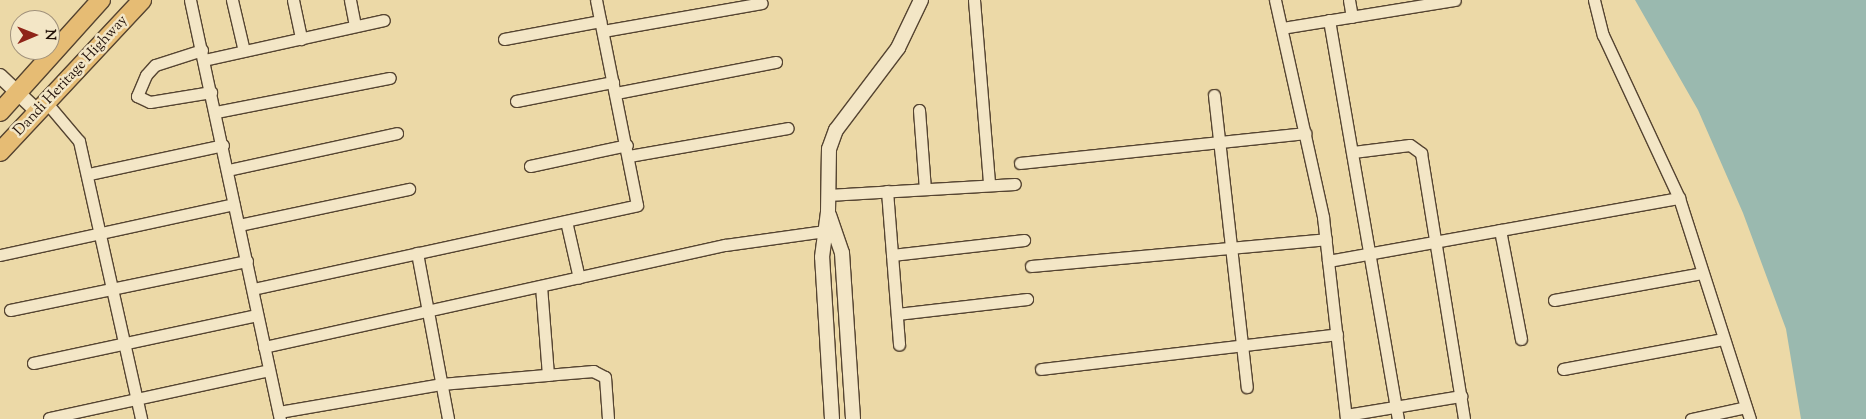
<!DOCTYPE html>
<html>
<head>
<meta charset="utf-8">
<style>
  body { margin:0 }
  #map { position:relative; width:1866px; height:419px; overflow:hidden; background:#ecd9a7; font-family:"Sorts Mill Goudy",serif }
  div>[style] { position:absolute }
  .water>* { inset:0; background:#9ab9af }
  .roads { filter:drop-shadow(1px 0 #554431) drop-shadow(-1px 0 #554431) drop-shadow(0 1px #554431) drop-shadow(0 -1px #554431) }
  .minor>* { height:11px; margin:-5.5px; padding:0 5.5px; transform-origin:5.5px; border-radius:5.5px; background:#f3e6c6 }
  .tertiary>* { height:14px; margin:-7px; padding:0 7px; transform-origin:7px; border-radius:7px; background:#f3e6c6 }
  .primary>* { height:18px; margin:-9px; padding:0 9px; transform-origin:9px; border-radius:9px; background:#e6bc74 }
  span { translate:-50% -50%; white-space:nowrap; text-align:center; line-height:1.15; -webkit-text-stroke:5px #f3e6c6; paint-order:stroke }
  .street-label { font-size:15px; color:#23120a }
  .north { position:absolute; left:10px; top:10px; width:50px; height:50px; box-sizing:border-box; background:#f3e6c6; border:1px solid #a0917b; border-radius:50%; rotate:89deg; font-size:14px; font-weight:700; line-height:20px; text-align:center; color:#23120a }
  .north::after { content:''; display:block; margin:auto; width:18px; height:22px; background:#8f2418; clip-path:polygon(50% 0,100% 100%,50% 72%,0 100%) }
</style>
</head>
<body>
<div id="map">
  <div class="water">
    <i style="clip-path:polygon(1635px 0,1866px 0,1866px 419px,1801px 419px,1786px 329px,1743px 213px,1698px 110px)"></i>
  </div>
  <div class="roads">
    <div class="minor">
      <i style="left:190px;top:0;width:429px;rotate:77.9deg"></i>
      <i style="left:232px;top:0;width:52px;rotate:76.8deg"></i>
      <i style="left:293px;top:0;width:40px;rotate:78deg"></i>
      <i style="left:350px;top:0;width:26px;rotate:79deg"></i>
      <i style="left:974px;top:0;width:185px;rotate:85.3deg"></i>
      <i style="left:1275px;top:0;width:222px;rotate:77.5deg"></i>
      <i style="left:1323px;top:217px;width:203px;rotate:83.5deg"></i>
      <i style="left:1349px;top:0;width:17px;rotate:80deg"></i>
      <i style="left:1594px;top:0;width:36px;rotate:76deg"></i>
      <i style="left:1603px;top:35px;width:180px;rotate:65deg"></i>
      <i style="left:1679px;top:198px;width:232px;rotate:72.2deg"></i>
      <i style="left:1329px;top:20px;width:405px;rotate:80.2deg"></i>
      <i style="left:1282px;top:28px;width:175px;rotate:-9.2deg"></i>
      <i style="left:603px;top:31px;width:161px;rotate:-10deg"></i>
      <i style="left:504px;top:39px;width:98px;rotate:-10.6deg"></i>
      <i style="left:202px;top:50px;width:49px;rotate:162.3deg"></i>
      <i style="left:155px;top:65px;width:13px;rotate:132deg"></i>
      <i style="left:146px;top:75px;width:23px;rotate:113deg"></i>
      <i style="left:137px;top:96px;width:14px;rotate:25deg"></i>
      <i style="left:150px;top:102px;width:62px;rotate:-9.3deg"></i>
      <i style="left:204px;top:60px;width:184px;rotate:-12.5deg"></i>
      <i style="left:616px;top:93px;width:163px;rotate:-11deg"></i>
      <i style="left:1214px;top:95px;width:294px;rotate:83.6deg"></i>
      <i style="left:516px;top:101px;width:99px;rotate:-11.1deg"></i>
      <i style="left:46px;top:102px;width:51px;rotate:49.8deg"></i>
      <i style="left:79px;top:141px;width:285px;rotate:77.4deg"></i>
      <i style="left:919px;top:110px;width:79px;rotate:85.7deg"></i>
      <i style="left:216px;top:112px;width:177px;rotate:-11.1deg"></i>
      <i style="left:1353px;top:152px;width:57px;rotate:-7deg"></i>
      <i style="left:1410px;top:145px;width:14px;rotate:36deg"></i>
      <i style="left:1421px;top:153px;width:269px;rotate:80.8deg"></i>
      <i style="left:629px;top:156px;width:161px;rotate:-10deg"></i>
      <i style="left:1020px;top:163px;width:287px;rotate:-6deg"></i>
      <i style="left:530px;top:166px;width:99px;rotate:-12.2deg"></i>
      <i style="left:228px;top:170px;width:173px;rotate:-12.3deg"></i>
      <i style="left:89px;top:174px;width:137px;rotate:-12.2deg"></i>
      <i style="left:887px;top:191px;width:154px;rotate:85.5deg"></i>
      <i style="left:828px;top:195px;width:187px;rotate:-3.4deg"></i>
      <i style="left:566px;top:221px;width:58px;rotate:77.2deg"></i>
      <i style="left:239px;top:225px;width:174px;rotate:-12deg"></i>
      <i style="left:1500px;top:230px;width:111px;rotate:79.1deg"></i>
      <i style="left:417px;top:253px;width:169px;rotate:79.4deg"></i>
      <i style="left:0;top:255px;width:239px;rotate:-12.3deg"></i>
      <i style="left:892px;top:255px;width:133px;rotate:-6.5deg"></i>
      <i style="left:1328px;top:261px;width:357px;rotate:-10.2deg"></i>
      <i style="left:1031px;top:266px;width:296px;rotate:-5.2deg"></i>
      <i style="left:541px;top:286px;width:89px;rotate:85.5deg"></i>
      <i style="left:253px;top:289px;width:393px;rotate:-12.3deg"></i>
      <i style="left:637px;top:205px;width:209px;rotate:-101.3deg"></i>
      <i style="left:1554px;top:300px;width:150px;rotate:-10.3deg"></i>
      <i style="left:10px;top:310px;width:242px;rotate:-11.7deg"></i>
      <i style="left:897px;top:314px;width:131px;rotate:-6.6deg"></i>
      <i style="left:264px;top:347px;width:472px;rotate:-12.5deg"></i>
      <i style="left:725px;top:245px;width:101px;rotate:-8deg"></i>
      <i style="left:33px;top:363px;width:229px;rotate:-12.1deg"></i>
      <i style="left:1041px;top:369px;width:298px;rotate:-6.7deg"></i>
      <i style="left:1563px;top:369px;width:163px;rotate:-10.6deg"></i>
      <i style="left:279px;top:412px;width:164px;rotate:-9.8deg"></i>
      <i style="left:441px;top:384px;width:153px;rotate:-4.9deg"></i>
      <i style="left:593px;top:371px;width:13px;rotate:27deg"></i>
      <i style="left:605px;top:377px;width:42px;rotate:85.9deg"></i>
      <i style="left:1346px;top:415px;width:117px;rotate:-9.4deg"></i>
      <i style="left:49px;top:418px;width:225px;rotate:-12.3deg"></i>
      <i style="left:1691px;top:419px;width:56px;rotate:-12.3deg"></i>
    </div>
    <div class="tertiary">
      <i style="left:0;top:76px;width:51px;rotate:43.4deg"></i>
      <i style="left:829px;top:215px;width:40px;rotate:71.1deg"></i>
      <i style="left:842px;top:253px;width:166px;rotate:86.2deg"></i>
      <i style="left:832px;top:419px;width:162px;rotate:-93.5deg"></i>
      <i style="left:822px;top:257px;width:45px;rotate:-82.4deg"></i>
      <i style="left:828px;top:212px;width:63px;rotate:-89.1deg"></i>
      <i style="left:829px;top:149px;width:20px;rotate:-70deg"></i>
      <i style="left:836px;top:130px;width:103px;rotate:-52.9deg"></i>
      <i style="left:898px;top:48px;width:53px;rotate:-64.4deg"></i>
    </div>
    <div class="primary">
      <i style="left:0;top:112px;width:151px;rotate:-48deg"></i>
      <i style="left:0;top:152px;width:208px;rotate:-46.9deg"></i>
    </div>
  </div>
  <div class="street-label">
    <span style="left:71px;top:76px;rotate:-47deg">Dandi Heritage Highway</span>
  </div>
  <div class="north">N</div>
</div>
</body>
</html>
